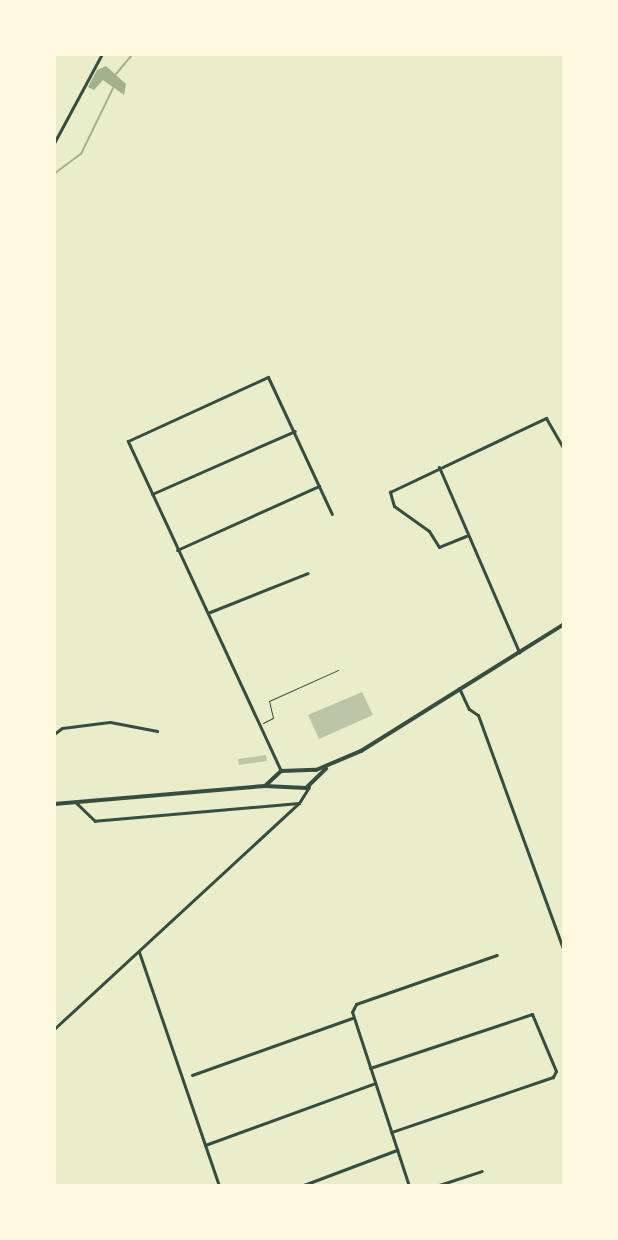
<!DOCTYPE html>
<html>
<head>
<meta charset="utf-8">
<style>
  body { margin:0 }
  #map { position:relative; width:618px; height:1240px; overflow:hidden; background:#e9edc9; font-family:"Exo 2",sans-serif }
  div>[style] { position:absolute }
  .water>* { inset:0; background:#a3b18a }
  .stream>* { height:2px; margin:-1px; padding:0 1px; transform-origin:1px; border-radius:1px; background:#a3b18a }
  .building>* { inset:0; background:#bcc5a7 }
  .service>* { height:1px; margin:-0.5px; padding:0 0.5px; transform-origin:0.5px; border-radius:0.5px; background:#344e41 }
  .minor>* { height:3px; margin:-1.5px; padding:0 1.5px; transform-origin:1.5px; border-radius:1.5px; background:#344e41 }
  .tertiary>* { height:4px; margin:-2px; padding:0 2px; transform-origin:2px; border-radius:2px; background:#344e41 }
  span { translate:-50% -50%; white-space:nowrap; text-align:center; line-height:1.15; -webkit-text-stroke:6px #fefae0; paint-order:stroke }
  .frame { position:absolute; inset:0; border:56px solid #fefae0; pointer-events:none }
</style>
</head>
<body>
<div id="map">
  <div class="water">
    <i style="clip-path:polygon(106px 66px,126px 84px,124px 95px,103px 80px,94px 90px,88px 87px,97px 70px)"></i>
  </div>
  <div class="stream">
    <i style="left:116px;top:74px;width:26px;rotate:-50deg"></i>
    <i style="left:54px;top:174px;width:34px;rotate:-37deg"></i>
    <i style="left:81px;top:154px;width:73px;rotate:-64.1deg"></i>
  </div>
  <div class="building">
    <i style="clip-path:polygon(362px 692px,373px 715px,319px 739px,308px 715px)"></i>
    <i style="clip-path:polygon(266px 755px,267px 761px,239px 765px,238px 759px)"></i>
  </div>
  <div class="service">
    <i style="left:263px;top:723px;width:11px;rotate:-27deg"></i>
    <i style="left:273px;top:718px;width:17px;rotate:-103deg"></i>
    <i style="left:269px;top:701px;width:76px;rotate:-24.2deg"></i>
  </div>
  <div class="minor">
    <i style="left:54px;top:143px;width:101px;rotate:-61.7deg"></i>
    <i style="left:439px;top:467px;width:202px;rotate:66.6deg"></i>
    <i style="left:152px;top:494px;width:156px;rotate:-23.8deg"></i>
    <i style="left:466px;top:536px;width:29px;rotate:158deg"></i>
    <i style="left:439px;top:547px;width:19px;rotate:-122deg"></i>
    <i style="left:429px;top:531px;width:43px;rotate:-144.5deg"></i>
    <i style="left:394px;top:506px;width:15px;rotate:-106deg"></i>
    <i style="left:390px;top:492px;width:173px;rotate:-25.4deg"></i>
    <i style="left:546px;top:418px;width:36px;rotate:60deg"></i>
    <i style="left:177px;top:550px;width:156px;rotate:-24.3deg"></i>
    <i style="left:210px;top:612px;width:105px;rotate:-21.7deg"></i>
    <i style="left:459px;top:688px;width:23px;rotate:65deg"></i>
    <i style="left:469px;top:709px;width:11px;rotate:34deg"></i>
    <i style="left:478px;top:715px;width:251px;rotate:70deg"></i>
    <i style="left:54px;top:734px;width:10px;rotate:-37deg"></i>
    <i style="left:62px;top:728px;width:48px;rotate:-7.1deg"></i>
    <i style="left:110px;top:722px;width:48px;rotate:10.8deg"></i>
    <i style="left:281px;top:771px;width:364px;rotate:-114.9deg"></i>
    <i style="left:128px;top:441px;width:154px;rotate:-24.6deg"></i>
    <i style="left:268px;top:377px;width:151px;rotate:65deg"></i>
    <i style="left:299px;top:803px;width:19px;rotate:-58deg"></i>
    <i style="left:139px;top:952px;width:247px;rotate:71.1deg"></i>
    <i style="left:54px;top:1029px;width:333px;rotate:-42.7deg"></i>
    <i style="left:299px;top:803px;width:205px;rotate:175deg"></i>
    <i style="left:95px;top:821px;width:28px;rotate:-136deg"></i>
    <i style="left:370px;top:1068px;width:171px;rotate:-18.4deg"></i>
    <i style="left:532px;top:1014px;width:62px;rotate:67.2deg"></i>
    <i style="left:556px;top:1071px;width:7px;rotate:117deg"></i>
    <i style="left:553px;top:1077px;width:171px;rotate:161.2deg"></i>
    <i style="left:192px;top:1075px;width:170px;rotate:-19.6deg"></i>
    <i style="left:205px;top:1145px;width:181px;rotate:-20deg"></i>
    <i style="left:301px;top:1186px;width:103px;rotate:-20.6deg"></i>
    <i style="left:409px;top:1186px;width:183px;rotate:-108.1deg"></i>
    <i style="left:352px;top:1012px;width:9px;rotate:-63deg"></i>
    <i style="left:356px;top:1004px;width:149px;rotate:-19.2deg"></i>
    <i style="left:436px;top:1186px;width:48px;rotate:-18.1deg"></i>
  </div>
  <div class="tertiary">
    <i style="left:265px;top:786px;width:22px;rotate:-43deg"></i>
    <i style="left:281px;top:771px;width:35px;rotate:-2deg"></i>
    <i style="left:316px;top:770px;width:49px;rotate:-22.9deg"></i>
    <i style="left:361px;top:751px;width:239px;rotate:-32deg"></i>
    <i style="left:54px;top:804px;width:212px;rotate:-4.9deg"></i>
    <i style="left:265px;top:786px;width:41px;rotate:2.8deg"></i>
    <i style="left:306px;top:788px;width:28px;rotate:-44deg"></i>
  </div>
  <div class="frame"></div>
</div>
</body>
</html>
